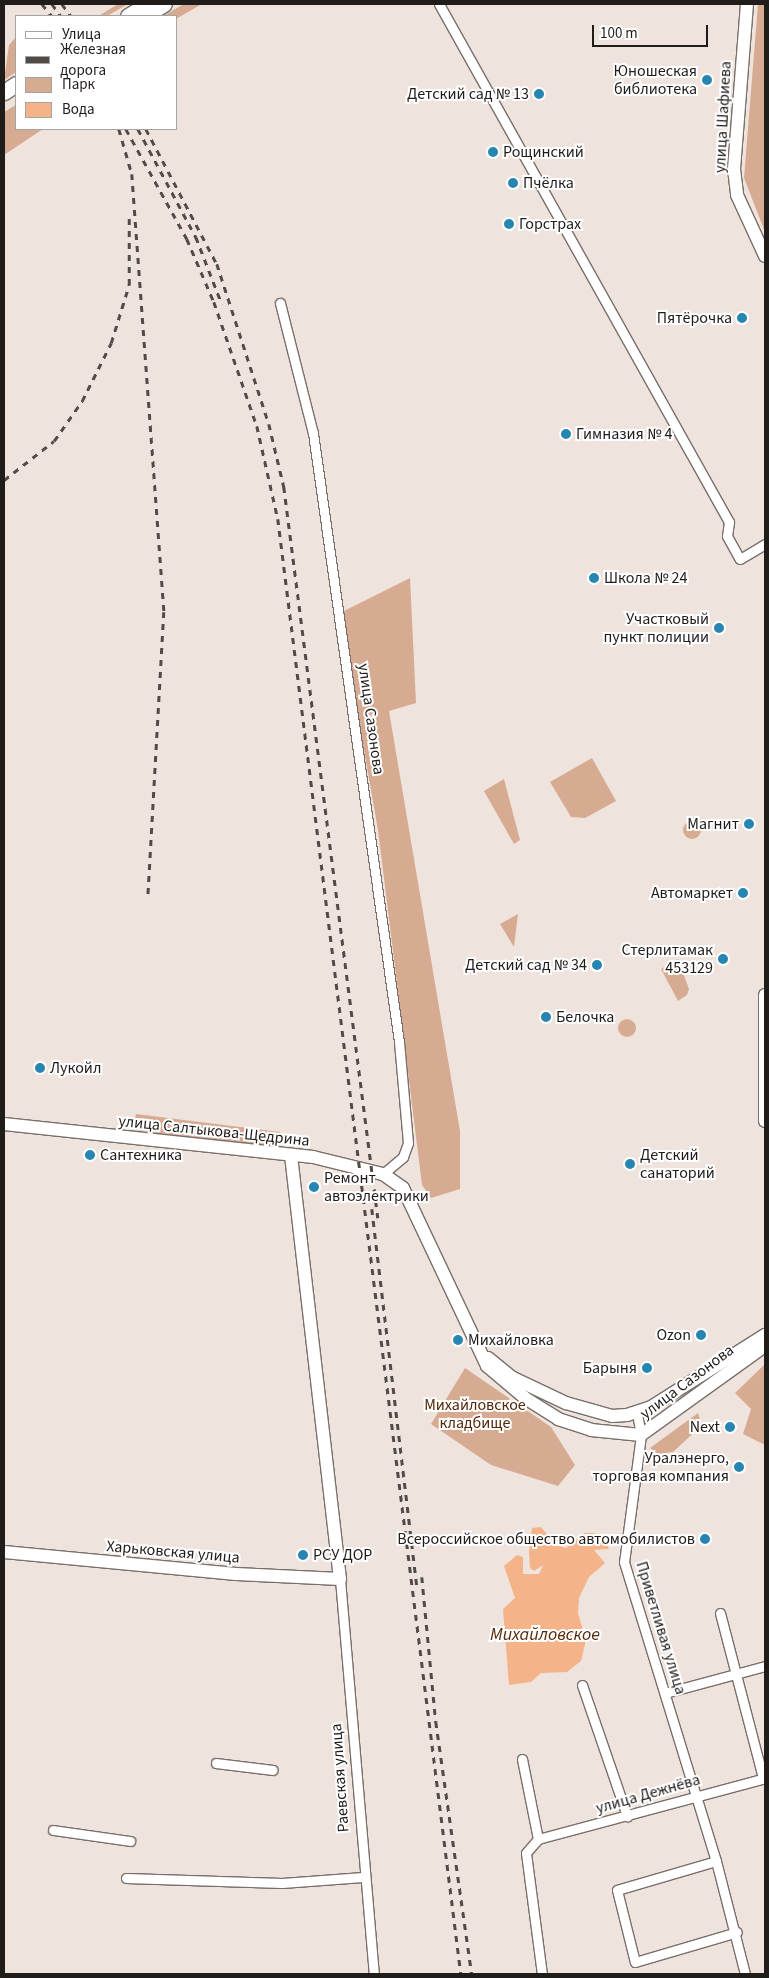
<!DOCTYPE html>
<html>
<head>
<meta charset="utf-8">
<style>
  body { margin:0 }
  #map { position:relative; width:769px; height:1978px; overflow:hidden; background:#efe4dd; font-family:"Source Sans 3",sans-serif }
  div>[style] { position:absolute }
  .green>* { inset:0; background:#d6ab91 }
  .round { border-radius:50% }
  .water>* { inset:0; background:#f5b389 }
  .roads { filter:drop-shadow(1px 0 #796f6a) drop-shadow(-1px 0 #796f6a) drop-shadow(0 1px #796f6a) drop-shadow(0 -1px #796f6a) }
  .street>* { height:9px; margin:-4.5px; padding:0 4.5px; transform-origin:4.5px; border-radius:4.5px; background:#fff }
  .secondary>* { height:12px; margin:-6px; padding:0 6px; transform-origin:6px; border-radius:6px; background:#fff }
  .primary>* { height:15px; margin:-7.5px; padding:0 7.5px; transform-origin:7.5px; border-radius:7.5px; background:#fff }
  .rail>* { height:2.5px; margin-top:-1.25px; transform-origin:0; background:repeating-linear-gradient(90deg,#504b47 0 6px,transparent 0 12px) }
  .dots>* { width:14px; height:14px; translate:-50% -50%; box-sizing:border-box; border:2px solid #fff; border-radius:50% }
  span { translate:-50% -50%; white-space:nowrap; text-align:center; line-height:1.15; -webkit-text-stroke:4px #fff; paint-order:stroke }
  .poi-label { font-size:16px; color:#201c1a }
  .right { translate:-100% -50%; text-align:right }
  .left { translate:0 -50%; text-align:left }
  .street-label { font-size:16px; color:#201c1a }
  .park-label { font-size:16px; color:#522808 }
  .water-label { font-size:18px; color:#552c0c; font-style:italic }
  .frame { position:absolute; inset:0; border:5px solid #201c1a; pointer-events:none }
  .legend { position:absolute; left:15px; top:15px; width:162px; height:115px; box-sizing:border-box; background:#fff; border:1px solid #a6a4a3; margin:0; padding:6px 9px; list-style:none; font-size:15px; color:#201c1a }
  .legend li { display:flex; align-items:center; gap:10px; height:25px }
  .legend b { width:25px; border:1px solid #a6a4a3 }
  .scale { position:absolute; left:592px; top:25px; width:116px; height:22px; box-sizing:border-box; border:2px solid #201c1a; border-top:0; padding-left:6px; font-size:15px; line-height:18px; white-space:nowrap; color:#201c1a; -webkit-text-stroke:4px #fff; paint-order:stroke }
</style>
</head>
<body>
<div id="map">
  <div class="green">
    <i style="clip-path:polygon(118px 4px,128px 4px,107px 16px,100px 15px)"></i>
    <i style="clip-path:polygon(184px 4px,202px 4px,176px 19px,163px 16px)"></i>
    <i style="clip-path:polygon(758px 4px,765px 4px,765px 232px,744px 178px)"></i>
    <i style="clip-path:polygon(16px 37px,16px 72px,4px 80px,9px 45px)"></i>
    <i style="clip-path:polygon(16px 105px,16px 129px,43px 129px,4px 155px,4px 112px)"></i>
    <i style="clip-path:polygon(410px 578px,416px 703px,389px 711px,460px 1131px,460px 1189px,431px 1198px,422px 1185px,378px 830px,340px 613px)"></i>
    <i style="clip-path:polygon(592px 758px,616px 801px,585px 818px,571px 817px,550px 782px)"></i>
    <i style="clip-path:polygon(504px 779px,520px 840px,514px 844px,484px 791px)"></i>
    <i class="round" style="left:683px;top:821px;width:18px;height:18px"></i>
    <i style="clip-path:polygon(518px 914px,514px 947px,500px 924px)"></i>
    <i style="clip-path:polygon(678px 959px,689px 989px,687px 995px,678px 1001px,661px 969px)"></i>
    <i class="round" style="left:618px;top:1019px;width:18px;height:18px"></i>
    <i style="clip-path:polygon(136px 1114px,280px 1132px,279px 1148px,132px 1130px)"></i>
    <i style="clip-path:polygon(765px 1364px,765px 1445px,743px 1434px,751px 1409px,735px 1393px)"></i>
    <i style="clip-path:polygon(465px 1368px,551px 1427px,575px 1465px,558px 1486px,491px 1465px,431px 1424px)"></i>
    <i style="clip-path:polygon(698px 1413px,702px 1425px,673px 1452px,658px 1454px,650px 1448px)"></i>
  </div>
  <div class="water">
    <i style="clip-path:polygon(541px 1527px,556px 1545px,566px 1548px,585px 1533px,594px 1533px,604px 1538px,609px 1549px,594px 1550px,605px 1563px,589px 1577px,579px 1598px,578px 1613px,586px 1640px,581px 1661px,567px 1672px,541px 1673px,531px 1682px,509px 1685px,503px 1609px,515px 1598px,504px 1566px,517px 1555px,523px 1557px,523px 1574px,539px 1574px,543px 1565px,534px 1571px,530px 1568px,529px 1552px,532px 1528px)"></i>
  </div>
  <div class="roads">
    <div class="street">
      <i style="left:439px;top:4px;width:594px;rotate:60.76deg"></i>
      <i style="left:729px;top:522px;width:14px;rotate:98deg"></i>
      <i style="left:727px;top:536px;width:26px;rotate:61deg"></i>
      <i style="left:740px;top:559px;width:29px;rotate:-31deg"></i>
      <i style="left:280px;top:303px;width:134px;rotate:75.8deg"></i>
      <i style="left:313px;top:433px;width:615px;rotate:81.96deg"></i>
      <i style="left:399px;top:1042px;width:101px;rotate:84.9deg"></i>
      <i style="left:408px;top:1143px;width:15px;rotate:110deg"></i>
      <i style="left:403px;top:1157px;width:26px;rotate:140deg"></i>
      <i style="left:637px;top:1414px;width:21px;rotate:79deg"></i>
      <i style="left:641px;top:1435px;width:128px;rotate:97.6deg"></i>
      <i style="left:624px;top:1562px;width:313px;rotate:72.9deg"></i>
      <i style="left:716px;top:1861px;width:117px;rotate:75.6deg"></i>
      <i style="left:340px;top:1579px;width:396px;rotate:85.1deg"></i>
      <i style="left:720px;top:1613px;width:171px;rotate:75.4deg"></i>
      <i style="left:582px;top:1685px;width:139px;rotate:71deg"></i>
      <i style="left:665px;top:1693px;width:104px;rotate:-15.1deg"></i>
      <i style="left:522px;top:1759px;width:82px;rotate:78.7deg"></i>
      <i style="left:216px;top:1763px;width:57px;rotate:7deg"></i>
      <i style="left:53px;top:1830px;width:78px;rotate:8.1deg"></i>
      <i style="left:538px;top:1839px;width:235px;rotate:-15deg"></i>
      <i style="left:538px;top:1839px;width:18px;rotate:131deg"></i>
      <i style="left:526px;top:1853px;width:122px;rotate:82.5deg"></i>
      <i style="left:716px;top:1861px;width:103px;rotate:163.7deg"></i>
      <i style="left:617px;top:1890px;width:74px;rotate:76deg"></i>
      <i style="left:635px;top:1962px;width:106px;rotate:-16.4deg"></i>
      <i style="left:126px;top:1878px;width:156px;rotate:1.8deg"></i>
      <i style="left:282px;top:1883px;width:81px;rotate:-4.2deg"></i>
    </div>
    <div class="secondary">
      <i style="left:747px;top:4px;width:166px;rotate:94.5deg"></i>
      <i style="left:734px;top:169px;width:26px;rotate:83deg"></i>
      <i style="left:737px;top:195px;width:67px;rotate:65.3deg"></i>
      <i style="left:765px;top:995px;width:126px;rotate:90deg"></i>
      <i style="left:4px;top:1124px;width:311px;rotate:6.1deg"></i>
      <i style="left:313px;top:1157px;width:72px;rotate:13.7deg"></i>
      <i style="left:383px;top:1174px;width:24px;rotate:35deg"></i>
      <i style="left:403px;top:1188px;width:197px;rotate:64.7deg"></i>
      <i style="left:487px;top:1366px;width:50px;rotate:40.1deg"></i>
      <i style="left:525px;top:1398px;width:39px;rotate:32deg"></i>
      <i style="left:558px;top:1419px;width:35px;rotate:18deg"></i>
      <i style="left:591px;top:1430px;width:50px;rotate:5.7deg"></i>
      <i style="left:641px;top:1435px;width:153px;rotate:-35.7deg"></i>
      <i style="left:488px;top:1358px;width:32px;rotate:39deg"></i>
      <i style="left:513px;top:1378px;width:59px;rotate:25.3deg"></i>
      <i style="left:566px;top:1403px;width:48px;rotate:15.8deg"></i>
      <i style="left:612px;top:1416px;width:15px;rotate:-4deg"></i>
      <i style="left:627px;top:1415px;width:25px;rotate:-18deg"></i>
      <i style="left:651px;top:1407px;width:135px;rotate:-32.3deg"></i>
      <i style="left:4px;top:1552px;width:233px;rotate:5.4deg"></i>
      <i style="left:236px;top:1574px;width:104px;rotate:2.8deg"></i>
      <i style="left:340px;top:1579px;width:427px;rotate:-96.6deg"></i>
    </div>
    <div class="primary">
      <i style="left:128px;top:16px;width:23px;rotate:-31deg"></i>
      <i style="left:144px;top:16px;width:23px;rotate:-31deg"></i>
      <i style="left:4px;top:92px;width:14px;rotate:-34deg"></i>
    </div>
  </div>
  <div class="rail">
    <i style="left:42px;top:4px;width:16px;rotate:50deg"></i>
    <i style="left:52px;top:4px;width:15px;rotate:53deg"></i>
    <i style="left:62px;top:4px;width:15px;rotate:53deg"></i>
    <i style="left:119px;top:129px;width:47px;rotate:73.9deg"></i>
    <i style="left:132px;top:174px;width:439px;rotate:85.8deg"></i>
    <i style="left:164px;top:612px;width:286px;rotate:93.2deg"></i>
    <i style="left:126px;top:129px;width:126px;rotate:61deg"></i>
    <i style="left:187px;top:239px;width:69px;rotate:66.8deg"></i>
    <i style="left:214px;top:302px;width:131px;rotate:70.9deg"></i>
    <i style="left:257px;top:426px;width:95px;rotate:77.3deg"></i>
    <i style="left:278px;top:519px;width:1466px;rotate:82.83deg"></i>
    <i style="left:138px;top:129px;width:123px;rotate:61.8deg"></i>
    <i style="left:196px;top:237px;width:72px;rotate:68.8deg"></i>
    <i style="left:146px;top:129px;width:153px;rotate:62.3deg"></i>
    <i style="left:217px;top:264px;width:168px;rotate:72deg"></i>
    <i style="left:269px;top:424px;width:65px;rotate:76.6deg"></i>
    <i style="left:284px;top:487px;width:737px;rotate:82.67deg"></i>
    <i style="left:4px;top:480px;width:63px;rotate:-38deg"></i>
    <i style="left:54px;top:441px;width:49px;rotate:-55deg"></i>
    <i style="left:82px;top:401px;width:65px;rotate:-63.4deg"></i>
    <i style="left:111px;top:343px;width:61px;rotate:-72.8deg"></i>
    <i style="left:129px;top:285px;width:67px;rotate:-90deg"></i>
    <i style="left:372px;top:1209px;width:381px;rotate:83.2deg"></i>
    <i style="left:422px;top:1577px;width:146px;rotate:84.5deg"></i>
    <i style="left:436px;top:1722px;width:255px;rotate:81.9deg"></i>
  </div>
  <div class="dots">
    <i style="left:707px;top:80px;background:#2685b1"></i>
    <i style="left:539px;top:94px;background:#2685b1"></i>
    <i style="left:493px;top:152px;background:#2685b1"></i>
    <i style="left:513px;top:183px;background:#2685b1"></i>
    <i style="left:509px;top:224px;background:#2685b1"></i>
    <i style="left:742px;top:318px;background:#2685b1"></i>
    <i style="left:566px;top:434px;background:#2685b1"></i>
    <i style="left:594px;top:578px;background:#2685b1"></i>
    <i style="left:719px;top:628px;background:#2685b1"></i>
    <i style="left:749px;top:824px;background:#2685b1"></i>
    <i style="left:743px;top:893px;background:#2685b1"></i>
    <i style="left:723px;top:959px;background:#2685b1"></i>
    <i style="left:597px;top:965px;background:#2685b1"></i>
    <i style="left:546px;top:1017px;background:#2685b1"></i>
    <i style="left:40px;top:1068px;background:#2685b1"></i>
    <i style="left:90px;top:1155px;background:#2685b1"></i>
    <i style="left:630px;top:1164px;background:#2685b1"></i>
    <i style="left:314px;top:1187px;background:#2685b1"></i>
    <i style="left:701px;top:1335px;background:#2685b1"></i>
    <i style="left:458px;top:1340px;background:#2685b1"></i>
    <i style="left:647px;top:1368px;background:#2685b1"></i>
    <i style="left:730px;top:1427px;background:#2685b1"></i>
    <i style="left:739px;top:1467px;background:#2685b1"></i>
    <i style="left:705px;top:1539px;background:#2685b1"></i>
    <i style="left:303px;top:1555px;background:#2685b1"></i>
  </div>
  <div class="poi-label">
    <span class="right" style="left:697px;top:80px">Юношеская<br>библиотека</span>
    <span class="right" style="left:529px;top:94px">Детский сад № 13</span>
    <span class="left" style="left:503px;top:152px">Рощинский</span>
    <span class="left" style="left:523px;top:183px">Пчёлка</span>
    <span class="left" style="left:519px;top:224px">Горстрах</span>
    <span class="right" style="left:732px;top:318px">Пятёрочка</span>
    <span class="left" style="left:576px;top:434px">Гимназия № 4</span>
    <span class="left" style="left:604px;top:578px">Школа № 24</span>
    <span class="right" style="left:709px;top:628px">Участковый<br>пункт полиции</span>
    <span class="right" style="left:739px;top:824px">Магнит</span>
    <span class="right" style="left:733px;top:893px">Автомаркет</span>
    <span class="right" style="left:713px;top:959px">Стерлитамак<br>453129</span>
    <span class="right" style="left:587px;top:965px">Детский сад № 34</span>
    <span class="left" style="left:556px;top:1017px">Белочка</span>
    <span class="left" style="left:50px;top:1068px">Лукойл</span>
    <span class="left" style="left:100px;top:1155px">Сантехника</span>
    <span class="left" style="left:640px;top:1164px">Детский<br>санаторий</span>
    <span class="left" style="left:324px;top:1187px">Ремонт<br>автоэлектрики</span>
    <span class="right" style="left:691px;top:1335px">Ozon</span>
    <span class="left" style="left:468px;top:1340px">Михайловка</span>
    <span class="right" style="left:637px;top:1368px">Барыня</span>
    <span class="right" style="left:720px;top:1427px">Next</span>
    <span class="right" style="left:729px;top:1467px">Уралэнерго,<br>торговая компания</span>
    <span class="right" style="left:695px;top:1539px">Всероссийское общество автомобилистов</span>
    <span class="left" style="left:313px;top:1555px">РСУ ДОР</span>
  </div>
  <div class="street-label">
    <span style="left:723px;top:117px;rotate:-87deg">улица Шафиева</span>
    <span style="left:371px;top:719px;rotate:82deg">улица Сазонова</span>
    <span style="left:214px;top:1131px;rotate:6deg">улица Салтыкова-Щедрина</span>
    <span style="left:687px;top:1382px;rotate:-37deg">улица Сазонова</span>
    <span style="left:173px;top:1552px;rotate:5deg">Харьковская улица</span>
    <span style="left:661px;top:1628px;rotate:73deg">Приветливая улица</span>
    <span style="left:340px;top:1778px;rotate:-94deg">Раевская улица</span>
    <span style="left:648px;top:1794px;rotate:-16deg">улица Дежнёва</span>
  </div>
  <div class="park-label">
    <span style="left:475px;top:1414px">Михайловское<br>кладбище</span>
  </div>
  <div class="water-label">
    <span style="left:545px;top:1635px">Михайловское</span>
  </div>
  <div class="frame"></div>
  <ul class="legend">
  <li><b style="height:6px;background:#fff"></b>Улица</li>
  <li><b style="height:6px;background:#504b47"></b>Железная дорога</li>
  <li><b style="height:14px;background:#d6ab91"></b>Парк</li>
  <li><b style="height:14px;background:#f5b389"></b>Вода</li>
  </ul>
  <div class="scale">100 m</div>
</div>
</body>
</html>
